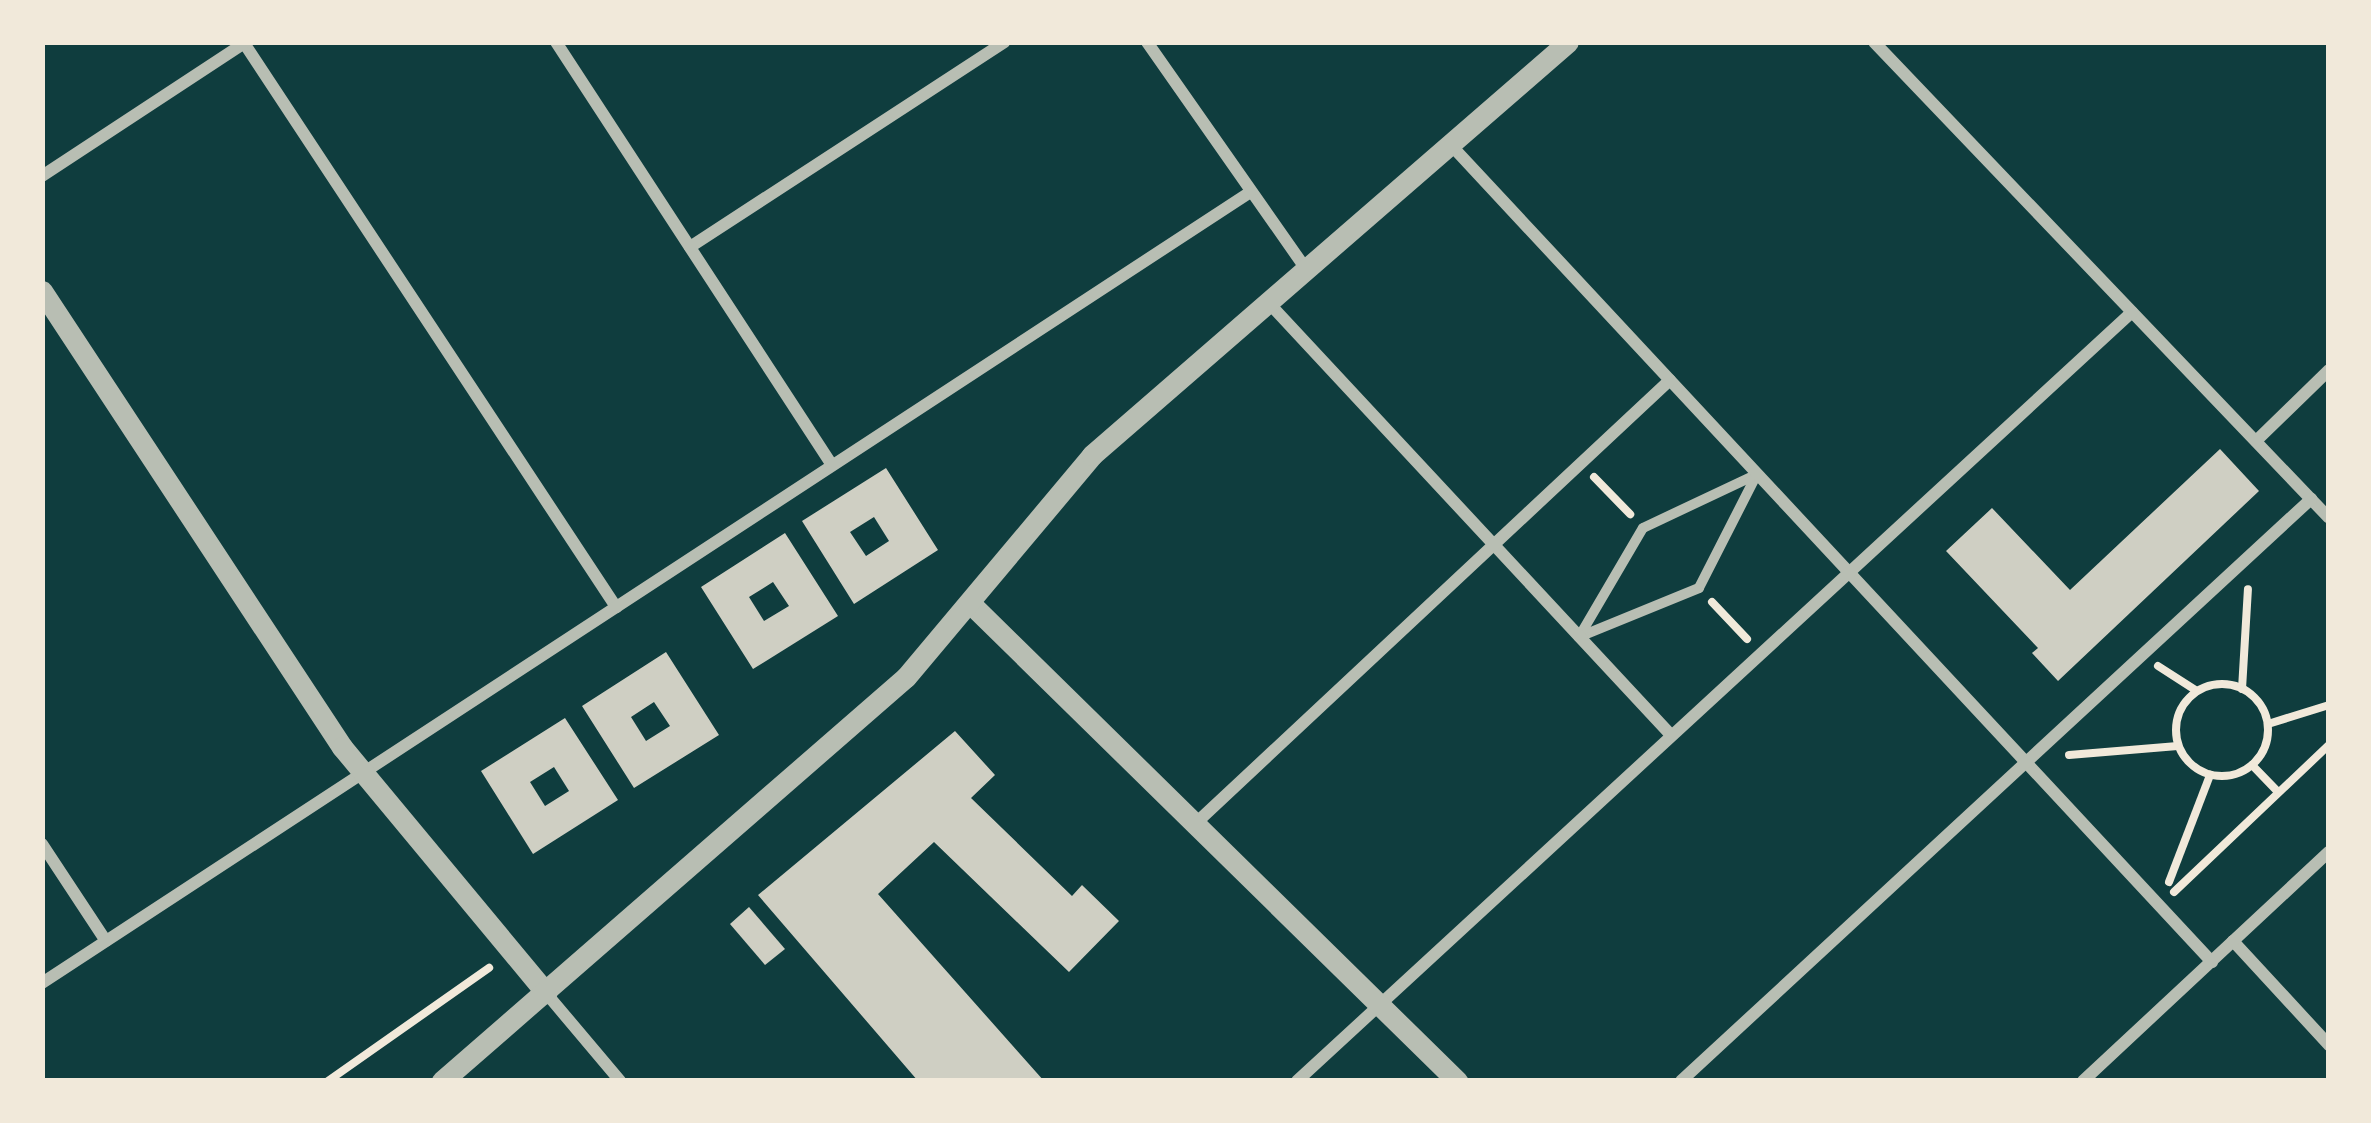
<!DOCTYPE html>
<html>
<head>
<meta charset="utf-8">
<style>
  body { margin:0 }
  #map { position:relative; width:2371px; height:1123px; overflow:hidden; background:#0f3d3e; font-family:"Golos Text",sans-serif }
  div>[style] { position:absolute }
  .building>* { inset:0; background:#cfcfc3 }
  .path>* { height:8px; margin:-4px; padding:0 4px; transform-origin:4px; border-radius:4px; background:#f1e9da }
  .path>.ring { margin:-4px; padding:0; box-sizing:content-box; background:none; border:8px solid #f1e9da; border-radius:50% }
  .pedestrian>* { height:10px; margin:-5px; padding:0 5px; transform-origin:5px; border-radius:5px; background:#b8beb3 }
  .minor>* { height:12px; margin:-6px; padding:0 6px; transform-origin:6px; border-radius:6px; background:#b8beb3 }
  .tertiary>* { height:21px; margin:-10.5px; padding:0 10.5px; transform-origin:10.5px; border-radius:10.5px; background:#b8beb3 }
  span { translate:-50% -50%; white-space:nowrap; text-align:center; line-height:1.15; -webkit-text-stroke:10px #f1e9da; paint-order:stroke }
  .frame { position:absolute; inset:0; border:45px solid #f1e9da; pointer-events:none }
</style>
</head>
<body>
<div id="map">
  <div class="building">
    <i style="clip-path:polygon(2220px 449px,2259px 491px,2058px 681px,2032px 653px,2038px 648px,1946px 551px,1992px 508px,2070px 590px)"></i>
    <i style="clip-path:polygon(evenodd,886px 468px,938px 550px,854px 604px,802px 521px,886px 468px,874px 517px,889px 541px,866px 556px,850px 532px,874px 517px)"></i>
    <i style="clip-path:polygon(evenodd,785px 533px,838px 616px,753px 669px,701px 587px,785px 533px,773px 582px,789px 606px,764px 621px,749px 597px,773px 582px)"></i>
    <i style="clip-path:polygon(evenodd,666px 652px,719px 735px,634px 788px,582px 706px,666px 652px,654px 702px,670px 726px,646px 741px,631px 717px,654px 702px)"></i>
    <i style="clip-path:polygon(evenodd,565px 718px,618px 800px,533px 854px,481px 771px,565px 718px,554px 767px,569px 791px,545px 806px,530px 782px,554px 767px)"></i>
    <i style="clip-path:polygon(955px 731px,995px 775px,971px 798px,1072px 896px,1082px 885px,1119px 921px,1069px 972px,934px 842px,878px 894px,1044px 1081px,918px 1081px,758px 895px)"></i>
    <i style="clip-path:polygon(749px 907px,785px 949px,765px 965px,730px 924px)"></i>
  </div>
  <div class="path">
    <i style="left:1594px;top:477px;width:52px;rotate:45.8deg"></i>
    <i style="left:1712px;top:602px;width:51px;rotate:46.6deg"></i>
    <i style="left:2158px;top:666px;width:46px;rotate:32.7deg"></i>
    <i class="ring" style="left:2176px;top:684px;width:84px;height:84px"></i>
    <i style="left:2242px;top:689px;width:100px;rotate:-86.6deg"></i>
    <i style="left:2268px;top:724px;width:64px;rotate:-17.3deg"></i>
    <i style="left:2069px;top:755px;width:109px;rotate:-4.7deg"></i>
    <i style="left:2252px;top:765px;width:37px;rotate:46deg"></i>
    <i style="left:2169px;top:882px;width:115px;rotate:-69deg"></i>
    <i style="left:2174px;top:892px;width:214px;rotate:-43.5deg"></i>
    <i style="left:328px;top:1081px;width:197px;rotate:-35.1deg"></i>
  </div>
  <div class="pedestrian">
    <i style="left:1757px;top:474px;width:128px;rotate:117deg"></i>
    <i style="left:1699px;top:588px;width:130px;rotate:157.8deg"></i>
    <i style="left:1579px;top:637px;width:126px;rotate:-59.6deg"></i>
    <i style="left:1643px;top:528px;width:126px;rotate:-25.3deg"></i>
  </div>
  <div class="minor">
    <i style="left:556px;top:42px;width:505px;rotate:56.88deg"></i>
    <i style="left:1147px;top:42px;width:276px;rotate:55deg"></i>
    <i style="left:1874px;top:42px;width:658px;rotate:46.29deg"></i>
    <i style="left:244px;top:43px;width:676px;rotate:56.59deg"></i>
    <i style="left:1450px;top:144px;width:1118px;rotate:47.03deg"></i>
    <i style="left:42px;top:176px;width:244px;rotate:-33.3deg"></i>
    <i style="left:690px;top:247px;width:375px;rotate:-33.1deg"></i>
    <i style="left:1267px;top:301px;width:593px;rotate:47.05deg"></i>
    <i style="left:2256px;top:441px;width:102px;rotate:-44.2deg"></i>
    <i style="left:1195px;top:824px;width:650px;rotate:-43.07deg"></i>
    <i style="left:42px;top:844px;width:116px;rotate:56.6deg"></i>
    <i style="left:2233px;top:941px;width:142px;rotate:47.3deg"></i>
    <i style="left:42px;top:983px;width:1443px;rotate:-33.21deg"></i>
    <i style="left:546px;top:993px;width:115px;rotate:49.9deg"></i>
    <i style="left:1297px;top:1081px;width:1135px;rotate:-42.64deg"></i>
    <i style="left:1681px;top:1081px;width:858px;rotate:-42.73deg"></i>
    <i style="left:2083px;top:1081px;width:336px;rotate:-43deg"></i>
  </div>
  <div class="tertiary">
    <i style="left:42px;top:291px;width:546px;rotate:56.66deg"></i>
    <i style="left:342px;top:747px;width:320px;rotate:50.3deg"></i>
    <i style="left:972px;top:605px;width:680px;rotate:44.46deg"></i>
    <i style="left:442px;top:1081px;width:615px;rotate:-41.05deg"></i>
    <i style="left:906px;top:677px;width:290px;rotate:-50deg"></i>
    <i style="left:1092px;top:455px;width:630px;rotate:-40.95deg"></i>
  </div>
  <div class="frame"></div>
</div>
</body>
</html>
